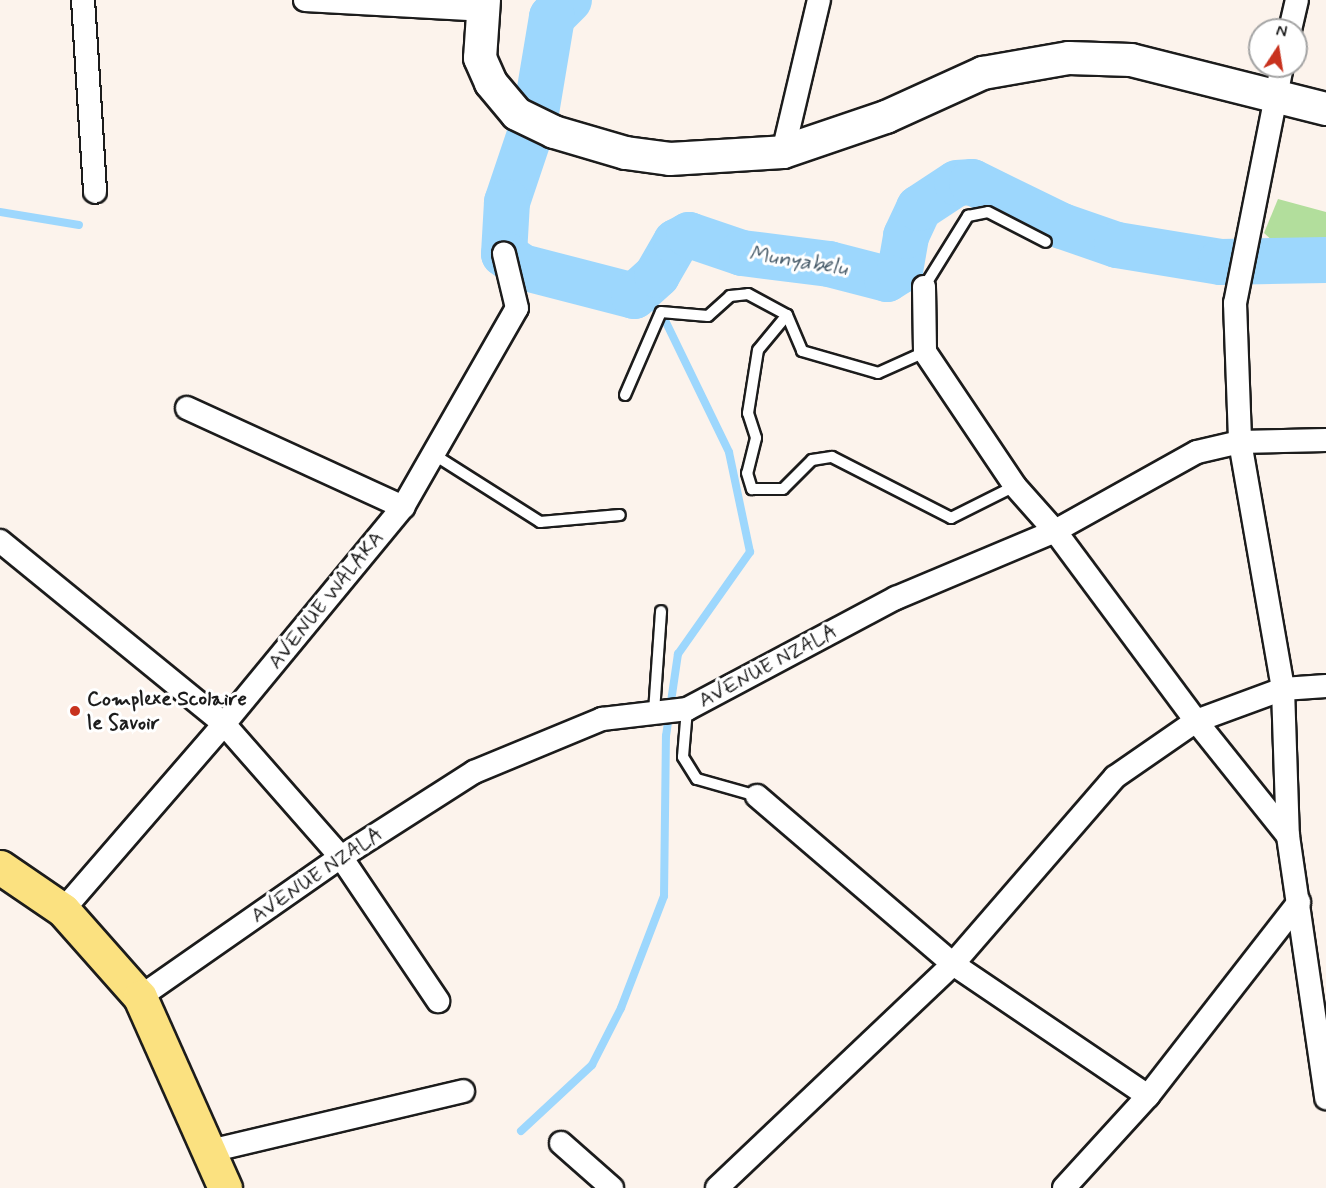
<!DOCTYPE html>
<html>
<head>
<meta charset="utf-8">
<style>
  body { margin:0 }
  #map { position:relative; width:1326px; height:1188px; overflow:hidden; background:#fcf3ec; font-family:Mynerve,sans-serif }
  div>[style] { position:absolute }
  .green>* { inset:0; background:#b2de9c }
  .stream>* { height:8px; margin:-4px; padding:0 4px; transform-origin:4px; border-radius:4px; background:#9dd7fd }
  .river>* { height:46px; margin:-23px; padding:0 23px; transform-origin:23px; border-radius:23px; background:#9dd7fd }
  .roads { filter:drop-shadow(2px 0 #1c1c1c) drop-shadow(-2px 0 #1c1c1c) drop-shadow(0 2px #1c1c1c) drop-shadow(0 -2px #1c1c1c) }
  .lane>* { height:10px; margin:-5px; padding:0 5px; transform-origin:5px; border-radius:5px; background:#fff }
  .street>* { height:22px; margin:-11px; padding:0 11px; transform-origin:11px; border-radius:11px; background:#fff }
  .secondary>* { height:32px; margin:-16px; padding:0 16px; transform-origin:16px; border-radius:16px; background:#fff }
  .highway>* { height:33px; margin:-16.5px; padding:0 16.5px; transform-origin:16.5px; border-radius:16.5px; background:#fbe180 }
  .dots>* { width:16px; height:16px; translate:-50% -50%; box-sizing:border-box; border:3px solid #fff; border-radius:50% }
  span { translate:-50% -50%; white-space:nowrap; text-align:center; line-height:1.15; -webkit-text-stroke:6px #fff; paint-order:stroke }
  .street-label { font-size:21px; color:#1c1c1c }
  .poi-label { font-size:21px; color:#1c1c1c; font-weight:700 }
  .left { translate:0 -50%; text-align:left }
  .water-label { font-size:22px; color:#495d6b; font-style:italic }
  .north { position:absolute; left:1248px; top:18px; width:60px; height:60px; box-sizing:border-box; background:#fff; border:2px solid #a4a4a4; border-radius:50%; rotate:12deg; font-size:16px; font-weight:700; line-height:24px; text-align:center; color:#1c1c1c }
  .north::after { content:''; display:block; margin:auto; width:21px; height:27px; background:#c8321e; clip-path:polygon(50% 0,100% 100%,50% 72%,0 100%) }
</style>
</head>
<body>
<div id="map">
  <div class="green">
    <i style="clip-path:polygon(1278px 199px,1326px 212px,1326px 274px,1301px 266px,1264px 233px)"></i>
  </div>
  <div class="stream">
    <i style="left:0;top:212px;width:80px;rotate:9.3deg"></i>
    <i style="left:521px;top:1131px;width:97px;rotate:-42.9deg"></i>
    <i style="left:592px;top:1065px;width:64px;rotate:-63deg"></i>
    <i style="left:621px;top:1008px;width:120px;rotate:-69deg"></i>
    <i style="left:664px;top:896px;width:160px;rotate:-89.3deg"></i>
    <i style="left:666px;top:736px;width:83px;rotate:-81.7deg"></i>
    <i style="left:678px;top:654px;width:125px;rotate:-54.8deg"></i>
    <i style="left:750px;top:552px;width:102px;rotate:-101.9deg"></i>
    <i style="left:729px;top:452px;width:156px;rotate:-115.9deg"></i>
    <i style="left:661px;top:312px;width:31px;rotate:-149deg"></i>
  </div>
  <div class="river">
    <i style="left:569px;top:0;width:24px;rotate:135deg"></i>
    <i style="left:552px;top:17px;width:103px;rotate:99.5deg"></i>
    <i style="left:535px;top:119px;width:88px;rotate:108.6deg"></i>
    <i style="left:507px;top:202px;width:52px;rotate:93.3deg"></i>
    <i style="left:504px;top:254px;width:22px;rotate:36deg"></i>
    <i style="left:522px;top:267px;width:116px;rotate:14.5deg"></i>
    <i style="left:634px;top:296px;width:31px;rotate:-42deg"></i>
    <i style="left:657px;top:275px;width:38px;rotate:-60deg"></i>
    <i style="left:676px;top:242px;width:15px;rotate:-28deg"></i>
    <i style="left:689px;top:235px;width:56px;rotate:18.8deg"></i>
    <i style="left:742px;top:253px;width:88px;rotate:7.2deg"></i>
    <i style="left:829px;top:264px;width:60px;rotate:14.5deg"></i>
    <i style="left:887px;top:279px;width:15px;rotate:-32deg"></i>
    <i style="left:900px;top:271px;width:36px;rotate:-80deg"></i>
    <i style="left:906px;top:236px;width:31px;rotate:-65deg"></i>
    <i style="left:919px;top:208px;width:45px;rotate:-33.3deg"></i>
    <i style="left:957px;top:183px;width:15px;rotate:-4deg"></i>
    <i style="left:972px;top:182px;width:100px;rotate:26.1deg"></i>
    <i style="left:1062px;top:226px;width:58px;rotate:19.1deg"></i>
    <i style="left:1117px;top:245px;width:105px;rotate:9.3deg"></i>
    <i style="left:1221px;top:262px;width:105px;rotate:-1.1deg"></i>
  </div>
  <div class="roads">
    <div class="lane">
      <i style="left:924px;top:287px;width:84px;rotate:-58.2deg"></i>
      <i style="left:968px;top:216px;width:20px;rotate:-11deg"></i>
      <i style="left:988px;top:212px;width:65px;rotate:27.3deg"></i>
      <i style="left:787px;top:315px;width:45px;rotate:129.6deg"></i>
      <i style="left:758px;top:350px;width:64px;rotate:99deg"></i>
      <i style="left:748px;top:413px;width:26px;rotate:72deg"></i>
      <i style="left:756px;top:438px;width:36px;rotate:104deg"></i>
      <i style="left:747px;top:473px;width:17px;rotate:73deg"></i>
      <i style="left:752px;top:489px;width:31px"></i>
      <i style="left:783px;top:489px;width:41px;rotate:-45deg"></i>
      <i style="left:812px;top:460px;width:20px;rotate:-9deg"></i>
      <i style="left:832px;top:457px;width:134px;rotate:27.1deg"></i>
      <i style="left:951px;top:518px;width:72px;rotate:-26.6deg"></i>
      <i style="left:625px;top:395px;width:90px;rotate:-66.6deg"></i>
      <i style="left:661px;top:312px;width:47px;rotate:4.9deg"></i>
      <i style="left:708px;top:316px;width:30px;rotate:-42deg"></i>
      <i style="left:730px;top:296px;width:18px;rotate:-6deg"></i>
      <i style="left:748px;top:294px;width:44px;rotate:28.3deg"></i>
      <i style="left:787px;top:315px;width:39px;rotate:67deg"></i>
      <i style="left:802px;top:351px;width:79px;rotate:16.1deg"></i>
      <i style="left:878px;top:373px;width:51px;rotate:-24.1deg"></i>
      <i style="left:433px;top:454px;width:127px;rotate:32.4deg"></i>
      <i style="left:540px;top:522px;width:80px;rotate:-5deg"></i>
      <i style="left:687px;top:709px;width:48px;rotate:94.8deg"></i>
      <i style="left:683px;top:757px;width:26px;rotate:58deg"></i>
      <i style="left:697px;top:779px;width:62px;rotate:15.8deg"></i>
      <i style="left:654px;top:712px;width:101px;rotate:-86deg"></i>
    </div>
    <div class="street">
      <i style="left:83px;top:0;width:192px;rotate:86.4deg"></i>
      <i style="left:305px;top:0;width:177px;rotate:3.2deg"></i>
      <i style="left:1290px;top:30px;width:31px;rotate:-77deg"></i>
      <i style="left:1282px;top:66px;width:242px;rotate:101.2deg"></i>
      <i style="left:1235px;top:303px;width:139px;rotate:87.9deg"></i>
      <i style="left:1240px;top:442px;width:251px;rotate:80.1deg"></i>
      <i style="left:1283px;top:689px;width:147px;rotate:88.1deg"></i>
      <i style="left:1288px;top:836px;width:265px;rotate:81.7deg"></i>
      <i style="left:783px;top:152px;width:156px;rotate:-76.7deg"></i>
      <i style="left:924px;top:287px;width:65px;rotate:89.1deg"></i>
      <i style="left:925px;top:352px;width:161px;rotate:56.1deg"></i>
      <i style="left:1015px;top:486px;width:60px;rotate:48.4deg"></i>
      <i style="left:1055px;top:531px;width:237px;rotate:53.4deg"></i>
      <i style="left:1196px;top:721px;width:147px;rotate:51.3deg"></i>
      <i style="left:187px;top:408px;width:238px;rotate:24.6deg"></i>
      <i style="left:0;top:541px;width:289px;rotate:39.2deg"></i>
      <i style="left:224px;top:724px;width:177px;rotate:48.7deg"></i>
      <i style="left:341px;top:857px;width:174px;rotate:56deg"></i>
      <i style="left:757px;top:796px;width:258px;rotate:40.6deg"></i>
      <i style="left:953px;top:964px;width:235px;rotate:34.1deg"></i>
      <i style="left:63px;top:910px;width:246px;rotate:-49.1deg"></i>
      <i style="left:224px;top:724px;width:281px;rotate:-50.5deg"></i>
      <i style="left:403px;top:507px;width:229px;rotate:-60.2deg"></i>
      <i style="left:517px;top:308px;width:56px;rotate:-103.5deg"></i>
      <i style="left:140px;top:997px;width:245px;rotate:-34.9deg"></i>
      <i style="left:341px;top:857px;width:158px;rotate:-32.6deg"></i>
      <i style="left:474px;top:772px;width:139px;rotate:-22.5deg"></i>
      <i style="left:602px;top:719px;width:86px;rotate:-6.7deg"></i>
      <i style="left:687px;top:709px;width:237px;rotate:-28deg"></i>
      <i style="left:896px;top:598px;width:173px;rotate:-22.8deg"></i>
      <i style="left:1055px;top:531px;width:162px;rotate:-29.1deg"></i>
      <i style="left:1197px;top:452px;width:44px;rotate:-13.1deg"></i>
      <i style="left:1240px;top:442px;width:86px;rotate:-1.3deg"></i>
      <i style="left:561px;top:1143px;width:68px;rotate:41.4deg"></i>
      <i style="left:210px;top:1151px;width:260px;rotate:-13.3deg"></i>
      <i style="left:717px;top:1188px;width:325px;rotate:-43.5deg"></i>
      <i style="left:953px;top:964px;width:247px;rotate:-49.1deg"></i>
      <i style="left:1115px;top:777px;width:98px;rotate:-34.7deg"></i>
      <i style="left:1196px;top:721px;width:93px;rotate:-20.2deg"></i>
      <i style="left:1283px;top:689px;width:43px;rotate:-4deg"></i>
      <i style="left:1064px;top:1188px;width:125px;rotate:-47.6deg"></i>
      <i style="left:1148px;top:1096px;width:246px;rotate:-52.1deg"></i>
    </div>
    <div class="secondary">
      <i style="left:484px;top:0;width:58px;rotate:93.9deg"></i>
      <i style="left:480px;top:58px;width:27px;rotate:66deg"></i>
      <i style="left:491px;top:83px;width:40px;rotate:50deg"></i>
      <i style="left:517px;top:114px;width:41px;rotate:25.9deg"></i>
      <i style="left:554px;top:132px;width:75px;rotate:16.3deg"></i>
      <i style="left:626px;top:153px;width:44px;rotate:7.8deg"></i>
      <i style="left:670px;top:159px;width:113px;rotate:-3.5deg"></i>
      <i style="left:783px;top:152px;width:109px;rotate:-18.8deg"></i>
      <i style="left:886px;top:117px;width:107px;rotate:-24.4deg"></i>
      <i style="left:983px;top:73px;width:87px;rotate:-9.9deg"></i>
      <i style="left:1069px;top:58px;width:62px;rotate:1.8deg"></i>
      <i style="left:1131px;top:60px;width:201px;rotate:14.1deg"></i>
    </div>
    <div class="highway">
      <i style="left:0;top:867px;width:76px;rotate:34.3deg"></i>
      <i style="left:63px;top:910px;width:116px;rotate:48.5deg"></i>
      <i style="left:140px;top:997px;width:209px;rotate:66deg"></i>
    </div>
  </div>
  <div class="dots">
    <i style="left:75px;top:711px;background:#c8321e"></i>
  </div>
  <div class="street-label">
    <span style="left:326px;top:600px;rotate:-51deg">AVENUE WALAKA</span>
    <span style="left:768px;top:666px;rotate:-28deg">AVENUE NZALA</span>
    <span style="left:317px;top:875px;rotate:-34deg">AVENUE NZALA</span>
  </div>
  <div class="poi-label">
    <span class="left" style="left:87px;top:711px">Complexe Scolaire<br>le Savoir</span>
  </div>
  <div class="water-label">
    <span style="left:798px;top:262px;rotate:9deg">Munyabelu</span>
  </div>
  <div class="north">N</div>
</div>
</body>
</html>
